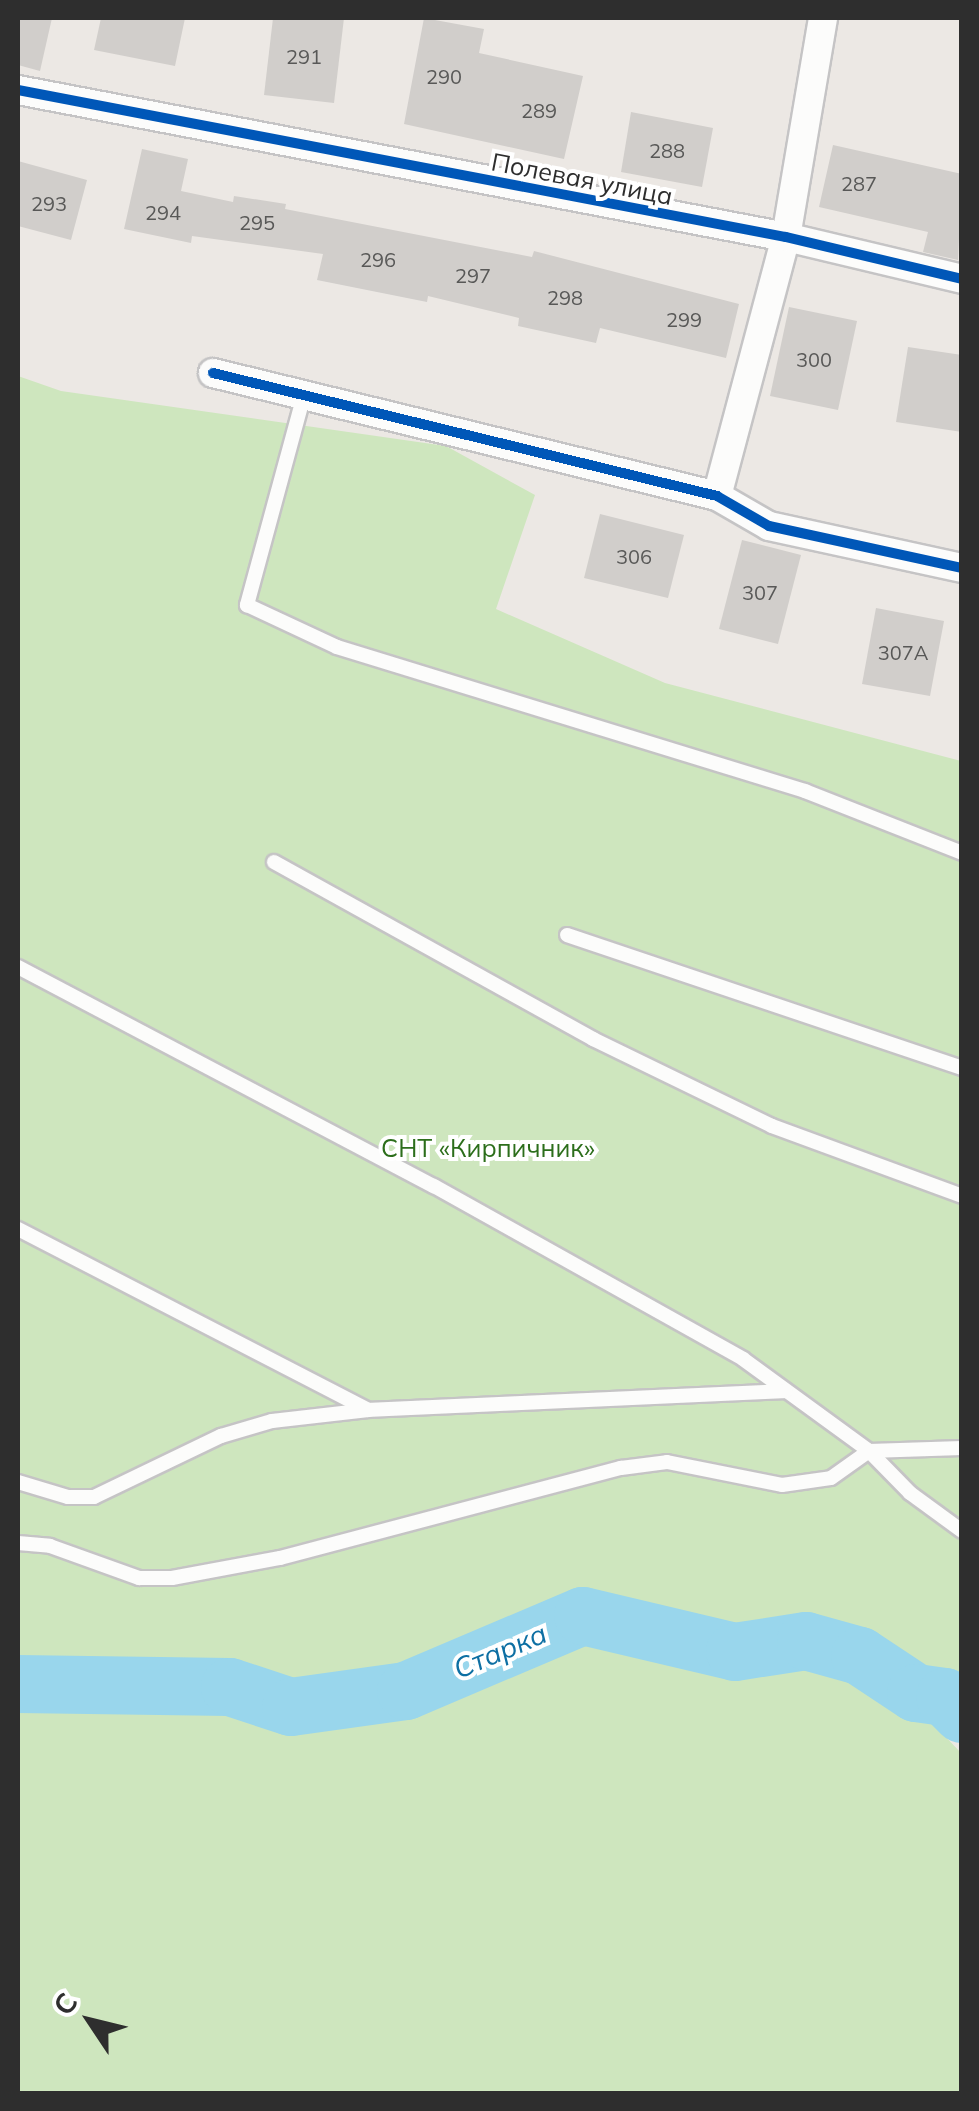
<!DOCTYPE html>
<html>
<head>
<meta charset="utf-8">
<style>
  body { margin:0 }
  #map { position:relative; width:979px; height:2111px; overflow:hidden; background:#ece8e4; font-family:Mulish,sans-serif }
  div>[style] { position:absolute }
  .green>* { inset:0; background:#cee6be }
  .river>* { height:58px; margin:-29px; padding:0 29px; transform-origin:29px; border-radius:29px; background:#99d6ec }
  .building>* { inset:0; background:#d1cecb }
  .roads { filter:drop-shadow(2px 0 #c5c4c5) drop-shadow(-2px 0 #c5c4c5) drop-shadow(0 2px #c5c4c5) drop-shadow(0 -2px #c5c4c5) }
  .service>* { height:14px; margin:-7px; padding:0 7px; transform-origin:7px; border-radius:7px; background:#fcfcfb }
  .minor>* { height:28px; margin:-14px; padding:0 14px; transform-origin:14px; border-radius:14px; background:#fcfcfb }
  .cycleway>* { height:10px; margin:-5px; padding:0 5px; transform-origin:5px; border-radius:5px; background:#0057b8 }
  span { translate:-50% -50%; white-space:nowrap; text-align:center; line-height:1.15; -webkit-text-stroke:8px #fff; paint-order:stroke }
  .number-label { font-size:20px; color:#585857 }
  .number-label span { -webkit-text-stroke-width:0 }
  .street-label { font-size:25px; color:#2e2e2e }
  .park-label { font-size:25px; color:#2c6e1b }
  .water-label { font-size:28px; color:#0d6fa3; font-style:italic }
  .frame { position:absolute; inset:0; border:20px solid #2e2e2e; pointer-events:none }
  .north { position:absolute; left:40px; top:1971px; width:100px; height:100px; -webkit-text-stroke:8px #fff; paint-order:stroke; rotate:305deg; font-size:28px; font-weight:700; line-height:40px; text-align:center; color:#2e2e2e }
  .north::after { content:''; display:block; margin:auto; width:35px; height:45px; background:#2e2e2e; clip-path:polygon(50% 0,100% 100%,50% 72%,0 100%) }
</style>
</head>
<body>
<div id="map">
  <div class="green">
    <i style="clip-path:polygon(18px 376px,61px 391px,446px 446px,535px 495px,496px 609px,665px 683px,961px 761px,961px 1714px,945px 1697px,916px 1693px,860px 1656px,806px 1641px,735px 1652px,583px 1616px,406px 1691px,291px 1707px,230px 1687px,18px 1684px)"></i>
    <i style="clip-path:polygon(584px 1623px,731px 1659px,805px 1648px,855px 1661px,908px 1697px,961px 1753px,961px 2093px,18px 2093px,18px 1691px,229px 1694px,288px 1715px,411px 1698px)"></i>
  </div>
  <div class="river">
    <i style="left:18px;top:1684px;width:212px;rotate:0.8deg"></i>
    <i style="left:230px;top:1687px;width:64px;rotate:18.2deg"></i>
    <i style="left:291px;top:1707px;width:116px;rotate:-7.9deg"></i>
    <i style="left:406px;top:1691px;width:192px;rotate:-23deg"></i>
    <i style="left:583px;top:1616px;width:156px;rotate:13.3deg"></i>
    <i style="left:735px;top:1652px;width:72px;rotate:-8.8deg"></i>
    <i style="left:806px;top:1641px;width:56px;rotate:15.5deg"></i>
    <i style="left:860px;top:1656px;width:67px;rotate:33.5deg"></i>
    <i style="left:916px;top:1693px;width:29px;rotate:8deg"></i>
    <i style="left:945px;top:1697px;width:24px;rotate:45deg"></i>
  </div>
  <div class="building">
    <i style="clip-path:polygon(18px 18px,52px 18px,40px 71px,18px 65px)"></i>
    <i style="clip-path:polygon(101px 18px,185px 18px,175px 66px,94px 50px)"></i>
    <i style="clip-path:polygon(273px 18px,344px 18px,334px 103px,264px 95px)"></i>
    <i style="clip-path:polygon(424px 18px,484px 29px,479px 53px,583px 76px,564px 159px,404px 124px)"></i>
    <i style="clip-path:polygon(631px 112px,713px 128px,702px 187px,621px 172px)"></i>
    <i style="clip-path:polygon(833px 145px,962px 174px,958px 260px,923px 252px,928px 232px,819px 207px)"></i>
    <i style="clip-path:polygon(142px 149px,188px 159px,181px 191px,233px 202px,234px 196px,286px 204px,285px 209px,532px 257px,534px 251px,739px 304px,726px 358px,600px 328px,596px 343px,518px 326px,519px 318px,428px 296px,427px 302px,317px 280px,323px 254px,192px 236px,191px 243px,124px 229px)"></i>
    <i style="clip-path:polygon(18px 161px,87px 180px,71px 240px,18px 226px)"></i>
    <i style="clip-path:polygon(789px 307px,857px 321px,838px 410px,770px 396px)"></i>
    <i style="clip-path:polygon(908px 347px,962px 355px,962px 432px,896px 422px)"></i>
    <i style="clip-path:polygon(600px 514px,684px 535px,668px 598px,584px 578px)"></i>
    <i style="clip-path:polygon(742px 540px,801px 555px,778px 644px,719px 629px)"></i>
    <i style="clip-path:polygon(876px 608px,944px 621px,930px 696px,862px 684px)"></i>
  </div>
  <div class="roads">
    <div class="service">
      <i style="left:304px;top:395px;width:218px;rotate:105.2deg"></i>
      <i style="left:247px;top:605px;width:99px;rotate:25deg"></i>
      <i style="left:337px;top:647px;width:490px;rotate:17.1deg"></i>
      <i style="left:805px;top:791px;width:169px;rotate:21.5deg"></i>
      <i style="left:274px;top:862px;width:365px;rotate:29deg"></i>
      <i style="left:593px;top:1039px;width:199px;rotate:25.9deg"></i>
      <i style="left:772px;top:1126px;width:202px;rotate:20.2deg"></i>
      <i style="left:567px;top:935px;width:417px;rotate:18.6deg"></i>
      <i style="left:18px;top:967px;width:470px;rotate:27.8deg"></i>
      <i style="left:434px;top:1186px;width:354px;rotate:29.2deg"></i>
      <i style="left:743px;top:1359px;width:156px;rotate:36.1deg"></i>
      <i style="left:869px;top:1451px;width:59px;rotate:45.7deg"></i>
      <i style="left:910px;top:1493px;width:64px;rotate:36.2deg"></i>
      <i style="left:18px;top:1229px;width:394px;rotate:27.3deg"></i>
      <i style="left:368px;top:1410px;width:418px;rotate:-2.6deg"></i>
      <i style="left:18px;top:1482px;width:52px;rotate:16.7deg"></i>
      <i style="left:68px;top:1497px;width:26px"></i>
      <i style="left:94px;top:1497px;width:141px;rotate:-25.7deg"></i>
      <i style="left:221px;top:1436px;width:53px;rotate:-16.4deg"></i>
      <i style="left:272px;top:1421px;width:97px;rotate:-6.5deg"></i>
      <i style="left:18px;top:1543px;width:32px;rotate:5deg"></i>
      <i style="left:50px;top:1546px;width:95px;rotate:19.8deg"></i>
      <i style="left:139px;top:1578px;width:33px"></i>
      <i style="left:172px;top:1578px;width:110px;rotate:-10.5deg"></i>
      <i style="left:280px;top:1558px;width:353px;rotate:-14.8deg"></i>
      <i style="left:621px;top:1468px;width:46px;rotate:-7.4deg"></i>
      <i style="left:667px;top:1462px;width:117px;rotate:11.3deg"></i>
      <i style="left:782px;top:1485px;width:49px;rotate:-8.1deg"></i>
      <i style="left:831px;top:1478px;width:47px;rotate:-35.4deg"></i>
      <i style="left:869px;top:1451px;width:93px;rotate:-1.8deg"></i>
    </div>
    <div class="minor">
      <i style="left:18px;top:90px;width:782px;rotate:10.84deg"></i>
      <i style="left:786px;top:237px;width:181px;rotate:13.4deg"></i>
      <i style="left:213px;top:373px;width:519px;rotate:13.71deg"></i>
      <i style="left:717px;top:496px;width:60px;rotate:30deg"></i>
      <i style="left:769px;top:526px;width:198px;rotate:12.3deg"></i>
      <i style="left:717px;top:496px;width:268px;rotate:-75.1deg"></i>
      <i style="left:786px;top:237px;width:222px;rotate:-80.4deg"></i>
    </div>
  </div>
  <div class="cycleway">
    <i style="left:18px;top:90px;width:782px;rotate:10.84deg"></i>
    <i style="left:786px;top:237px;width:181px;rotate:13.4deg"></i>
    <i style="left:213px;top:373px;width:519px;rotate:13.71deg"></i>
    <i style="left:717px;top:496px;width:60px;rotate:30deg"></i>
    <i style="left:769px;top:526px;width:198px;rotate:12.3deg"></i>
  </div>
  <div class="number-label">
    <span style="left:304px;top:56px">291</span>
    <span style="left:444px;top:76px">290</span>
    <span style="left:539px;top:110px">289</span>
    <span style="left:667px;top:150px">288</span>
    <span style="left:859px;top:183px">287</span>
    <span style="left:49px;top:203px">293</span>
    <span style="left:163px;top:212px">294</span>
    <span style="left:257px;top:222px">295</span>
    <span style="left:378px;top:259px">296</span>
    <span style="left:473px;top:275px">297</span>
    <span style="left:565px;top:297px">298</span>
    <span style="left:684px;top:319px">299</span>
    <span style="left:814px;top:359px">300</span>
    <span style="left:634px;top:556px">306</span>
    <span style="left:760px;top:592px">307</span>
    <span style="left:903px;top:652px">307А</span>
  </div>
  <div class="street-label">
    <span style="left:582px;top:179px;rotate:11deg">Полевая улица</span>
  </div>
  <div class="park-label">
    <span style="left:488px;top:1148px">СНТ «Кирпичник»</span>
  </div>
  <div class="water-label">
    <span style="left:500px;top:1651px;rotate:-23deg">Старка</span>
  </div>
  <div class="frame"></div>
  <div class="north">С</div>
</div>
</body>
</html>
